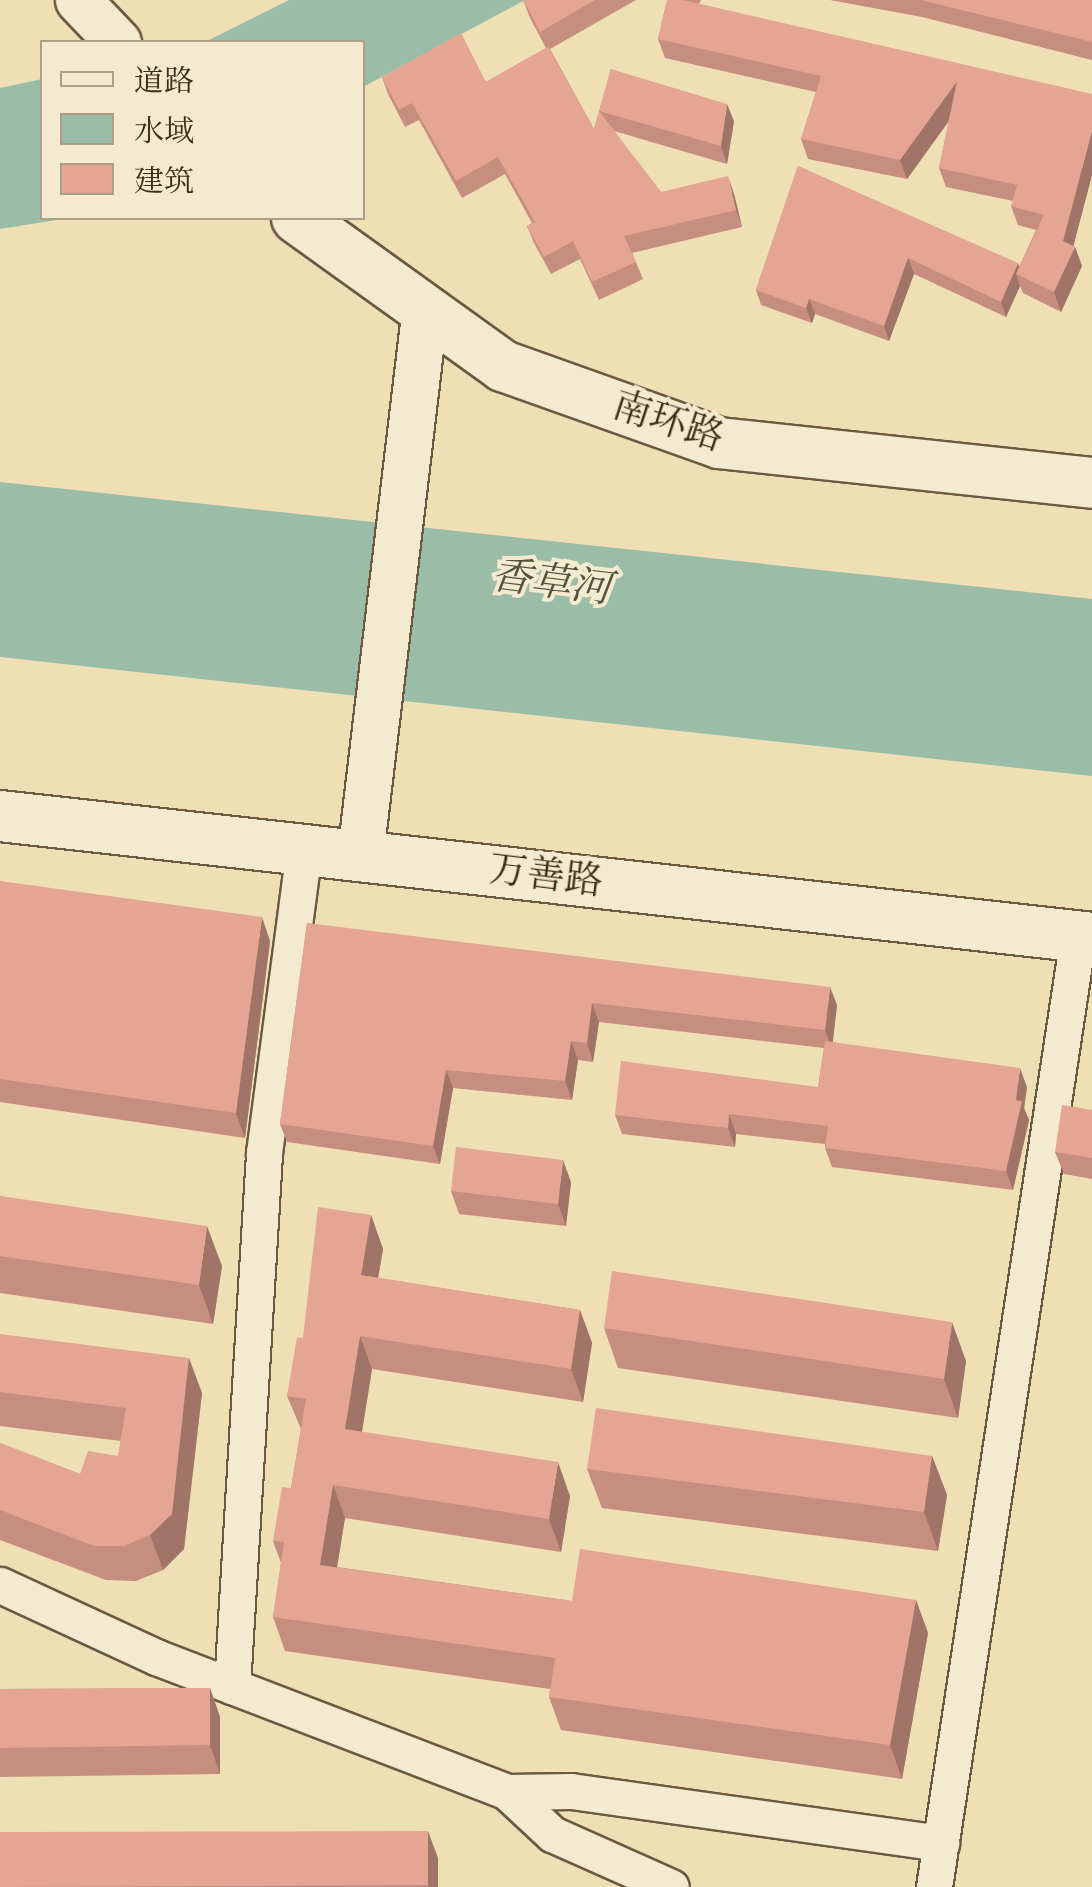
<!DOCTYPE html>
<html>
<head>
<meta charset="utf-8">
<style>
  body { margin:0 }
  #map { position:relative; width:1092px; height:1887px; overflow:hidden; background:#eedfb5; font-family:Cardo,"Noto Serif SC",serif }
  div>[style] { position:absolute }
  .water>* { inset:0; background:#9bbda8 }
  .roads { filter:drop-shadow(2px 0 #695a40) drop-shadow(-2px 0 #695a40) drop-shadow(0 2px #695a40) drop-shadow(0 -2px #695a40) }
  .minor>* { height:35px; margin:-17.5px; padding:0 17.5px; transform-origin:17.5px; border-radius:17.5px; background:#f4eacf }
  .tertiary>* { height:45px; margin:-22.5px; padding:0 22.5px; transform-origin:22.5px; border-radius:22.5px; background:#f4eacf }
  .secondary>* { height:50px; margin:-25px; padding:0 25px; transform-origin:25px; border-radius:25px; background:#f4eacf }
  .wall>* { inset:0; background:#c58e7e }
  .shaded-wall>* { inset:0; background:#a07467 }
  .building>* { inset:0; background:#e5a593 }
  span { translate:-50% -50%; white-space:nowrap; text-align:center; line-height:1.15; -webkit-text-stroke:8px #f4eacf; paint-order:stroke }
  .street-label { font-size:38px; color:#3d2e19 }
  .water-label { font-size:40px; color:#54523d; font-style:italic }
  .legend { position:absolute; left:40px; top:40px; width:325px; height:180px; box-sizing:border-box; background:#f4eacf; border:2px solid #ab9f86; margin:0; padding:12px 18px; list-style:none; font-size:30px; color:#3d2e19 }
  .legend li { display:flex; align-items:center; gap:20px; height:50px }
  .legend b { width:50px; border:2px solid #ab9f86 }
</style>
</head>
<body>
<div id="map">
  <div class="water">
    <i style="clip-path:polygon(289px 0,525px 0,363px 87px,362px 42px,205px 42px)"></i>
    <i style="clip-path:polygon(42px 79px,42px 218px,69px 218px,0 229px,0 88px)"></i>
    <i style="clip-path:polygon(0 482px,1092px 599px,1092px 776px,0 657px)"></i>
  </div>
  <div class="roads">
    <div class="minor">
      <i style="left:0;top:1585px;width:172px;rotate:24.8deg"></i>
      <i style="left:156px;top:1657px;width:376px;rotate:21deg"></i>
      <i style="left:507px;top:1792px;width:64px;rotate:-0.9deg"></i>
      <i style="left:571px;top:1791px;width:374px;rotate:8deg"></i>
      <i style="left:232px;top:1686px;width:534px;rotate:-86.56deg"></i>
      <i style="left:264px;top:1153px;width:307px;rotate:-82.5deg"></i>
      <i style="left:507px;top:1792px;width:62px;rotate:43deg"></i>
      <i style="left:552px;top:1834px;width:130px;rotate:24deg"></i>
      <i style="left:934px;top:1887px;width:961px;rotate:-81.38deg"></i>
    </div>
    <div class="tertiary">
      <i style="left:78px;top:0;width:58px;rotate:46.4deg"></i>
      <i style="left:360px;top:855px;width:544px;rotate:-83.24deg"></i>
    </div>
    <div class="secondary">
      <i style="left:297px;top:218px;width:254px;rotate:35.7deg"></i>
      <i style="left:503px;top:366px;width:229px;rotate:19.6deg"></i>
      <i style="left:719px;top:443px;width:375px;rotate:6.1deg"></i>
      <i style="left:0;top:816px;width:1099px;rotate:6.37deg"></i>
    </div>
  </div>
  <div class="wall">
    <i style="clip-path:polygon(523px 0,636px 0,550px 49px,594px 129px,611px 69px,734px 121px,727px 164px,614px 131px,661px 192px,734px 194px,742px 227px,632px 253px,643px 279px,599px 300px,580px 259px,551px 274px,534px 243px,527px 226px,532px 223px,505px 174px,462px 198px,419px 120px,405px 127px,388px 94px,382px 77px,486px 82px,546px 48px,530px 18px)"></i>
    <i style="clip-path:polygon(667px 0,701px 0,699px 4px,1092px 175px,1073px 246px,1075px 247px,1082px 266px,1061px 312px,1023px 293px,1020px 286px,1006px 317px,914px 274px,889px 341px,815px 314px,812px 323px,761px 305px,756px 290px,798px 166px,1019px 267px,1036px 230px,1018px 225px,1011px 206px,1013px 201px,946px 187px,939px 168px,949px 121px,907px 179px,808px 159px,801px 139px,816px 92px,665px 58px,658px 39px)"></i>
    <i style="clip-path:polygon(830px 0,1092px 0,1092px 60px,922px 17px)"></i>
    <i style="clip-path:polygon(0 881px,270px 941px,245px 1138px,0 1102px)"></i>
    <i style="clip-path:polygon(307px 923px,837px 1005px,832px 1042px,1027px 1087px,1024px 1108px,1029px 1120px,1013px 1190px,832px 1167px,825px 1148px,825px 1144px,736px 1134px,735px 1147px,622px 1134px,615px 1115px,818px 1087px,824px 1048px,599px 1022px,593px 1062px,578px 1060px,572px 1100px,453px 1088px,440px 1164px,287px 1142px,280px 1124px)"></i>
    <i style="clip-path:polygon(1092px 1110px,1092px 1179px,1064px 1174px,1055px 1152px)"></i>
    <i style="clip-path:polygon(571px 1182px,566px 1226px,459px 1214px,451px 1191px)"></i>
    <i style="clip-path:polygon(0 1196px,222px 1266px,213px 1324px,0 1293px)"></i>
    <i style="clip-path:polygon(371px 1215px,383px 1249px,378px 1278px,580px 1310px,592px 1343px,583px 1402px,372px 1369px,362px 1432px,570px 1496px,561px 1552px,345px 1518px,337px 1567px,572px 1601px,916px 1600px,928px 1633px,902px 1779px,561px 1730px,549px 1697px,550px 1689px,285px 1651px,273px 1617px,281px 1563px,273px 1541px,291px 1488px,301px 1429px,287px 1396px,303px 1338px)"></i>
    <i style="clip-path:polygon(604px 1328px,966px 1361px,958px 1418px,618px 1368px)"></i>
    <i style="clip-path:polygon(0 1334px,202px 1393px,184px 1549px,163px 1570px,136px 1581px,106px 1580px,0 1540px,0 1443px,80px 1474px,118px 1456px,121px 1441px,0 1426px)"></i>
    <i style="clip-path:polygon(932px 1456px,947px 1495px,938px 1551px,602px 1508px,587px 1469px)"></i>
    <i style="clip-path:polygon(210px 1688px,220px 1717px,220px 1774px,0 1777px,0 1689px)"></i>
    <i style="clip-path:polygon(438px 1858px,438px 1887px,0 1887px)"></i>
  </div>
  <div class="shaded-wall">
    <i style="clip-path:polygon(957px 81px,964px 100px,907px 179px,900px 160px)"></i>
    <i style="clip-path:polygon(727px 104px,734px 121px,727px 164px,721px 146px)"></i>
    <i style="clip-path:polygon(1092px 130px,1092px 175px,1070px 259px,1075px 247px,1082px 266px,1061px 312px,1054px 292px,1063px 241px)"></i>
    <i style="clip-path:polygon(728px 176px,734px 194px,742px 227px,736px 210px)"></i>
    <i style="clip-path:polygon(908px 258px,914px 274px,889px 341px,884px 326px)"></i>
    <i style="clip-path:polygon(1018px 263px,1023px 277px,1016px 274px,1020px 286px,1006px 317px,1001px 302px)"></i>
    <i style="clip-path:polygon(809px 299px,815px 314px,812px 323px,806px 308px)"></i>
    <i style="clip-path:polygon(262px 917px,270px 941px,245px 1138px,236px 1113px)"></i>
    <i style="clip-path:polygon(830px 987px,837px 1005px,832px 1049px,825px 1030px)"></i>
    <i style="clip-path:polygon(592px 1003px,599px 1022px,593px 1062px,587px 1043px)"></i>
    <i style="clip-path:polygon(571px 1041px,578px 1060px,572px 1100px,565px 1081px)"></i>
    <i style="clip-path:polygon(1020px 1068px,1027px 1087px,1024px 1108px,1029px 1120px,1013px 1190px,1006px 1171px)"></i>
    <i style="clip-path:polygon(446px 1070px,453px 1088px,440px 1164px,433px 1146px)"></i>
    <i style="clip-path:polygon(729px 1114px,736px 1134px,735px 1147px,728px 1128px)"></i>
    <i style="clip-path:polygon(563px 1160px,571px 1182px,566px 1226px,558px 1204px)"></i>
    <i style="clip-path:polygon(371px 1215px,383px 1249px,373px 1308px,361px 1275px)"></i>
    <i style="clip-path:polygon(207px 1226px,222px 1266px,213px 1324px,199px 1285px)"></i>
    <i style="clip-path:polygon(580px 1310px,592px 1343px,583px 1402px,571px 1369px)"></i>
    <i style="clip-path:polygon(952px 1322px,966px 1361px,958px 1418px,944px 1379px)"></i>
    <i style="clip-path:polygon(360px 1336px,372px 1369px,357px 1462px,345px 1429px)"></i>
    <i style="clip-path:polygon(189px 1358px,202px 1393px,184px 1549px,163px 1570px,150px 1535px)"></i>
    <i style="clip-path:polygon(932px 1456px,947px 1495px,938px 1551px,924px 1512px)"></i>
    <i style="clip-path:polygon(558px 1462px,570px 1496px,561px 1552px,549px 1519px)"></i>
    <i style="clip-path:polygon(333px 1485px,345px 1518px,332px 1598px,320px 1565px)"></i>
    <i style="clip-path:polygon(916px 1600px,928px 1633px,902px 1779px,890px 1745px)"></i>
    <i style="clip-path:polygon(210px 1688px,220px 1717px,220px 1774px,210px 1745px)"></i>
    <i style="clip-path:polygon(428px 1831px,438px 1858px,438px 1887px,429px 1887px,428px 1885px)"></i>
  </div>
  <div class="building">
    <i style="clip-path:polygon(523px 0,595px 0,540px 32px)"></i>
    <i style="clip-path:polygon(667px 0,683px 0,1092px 94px,1092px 130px,1063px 241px,1075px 247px,1054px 292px,1016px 274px,1044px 215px,1011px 206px,1017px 185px,939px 168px,957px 81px,900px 160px,801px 139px,821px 76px,658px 39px)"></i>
    <i style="clip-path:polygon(921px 0,1092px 0,1092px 42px)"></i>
    <i style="clip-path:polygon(461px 33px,486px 82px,548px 47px,594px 129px,611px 69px,727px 104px,721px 146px,599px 111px,661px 192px,728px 176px,736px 210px,624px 236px,636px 262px,592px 282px,573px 241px,544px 257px,527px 226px,535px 222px,498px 157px,456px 181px,412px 103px,399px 110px,382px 77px)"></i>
    <i style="clip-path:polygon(798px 166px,1018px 263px,1001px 302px,908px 258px,884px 326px,809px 299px,806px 308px,756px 290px)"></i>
    <i style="clip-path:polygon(0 881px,262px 917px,236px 1113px,0 1079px)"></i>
    <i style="clip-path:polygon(307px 923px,830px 987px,825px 1030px,592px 1003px,587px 1043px,571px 1041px,565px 1081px,446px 1070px,433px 1146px,280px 1124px)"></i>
    <i style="clip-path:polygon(825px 1041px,1020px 1068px,1016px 1100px,1022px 1101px,1006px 1171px,825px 1148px,828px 1126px,729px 1114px,728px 1128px,615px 1115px,621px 1061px,818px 1087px)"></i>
    <i style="clip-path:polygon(1062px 1105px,1092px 1110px,1092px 1158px,1055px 1152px)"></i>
    <i style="clip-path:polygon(456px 1147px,563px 1160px,558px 1204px,451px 1191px)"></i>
    <i style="clip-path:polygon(0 1196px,207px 1226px,199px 1285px,0 1256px)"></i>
    <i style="clip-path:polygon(318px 1207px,371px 1215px,361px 1275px,580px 1310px,571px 1369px,360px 1336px,345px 1429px,558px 1462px,549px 1519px,333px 1485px,320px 1565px,572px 1601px,580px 1549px,916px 1600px,890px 1745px,549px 1697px,555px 1658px,273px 1617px,284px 1542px,273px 1541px,282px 1487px,291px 1488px,306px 1399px,287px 1396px,297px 1337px,303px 1338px)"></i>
    <i style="clip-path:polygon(612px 1271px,952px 1322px,944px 1379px,604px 1328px)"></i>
    <i style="clip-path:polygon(0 1334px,189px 1358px,172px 1514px,150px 1535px,124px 1546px,94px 1546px,0 1510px,0 1443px,80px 1474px,88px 1451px,118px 1456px,126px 1408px,0 1392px)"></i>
    <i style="clip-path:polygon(596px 1408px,932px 1456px,924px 1512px,587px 1469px)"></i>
    <i style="clip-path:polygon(210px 1688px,210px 1745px,0 1748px,0 1689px)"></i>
    <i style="clip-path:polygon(428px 1831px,428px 1885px,0 1887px,0 1832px)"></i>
  </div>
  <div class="street-label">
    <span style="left:668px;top:422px;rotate:18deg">南环路</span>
    <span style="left:546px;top:876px;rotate:7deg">万善路</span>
  </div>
  <div class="water-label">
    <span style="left:551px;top:583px;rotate:7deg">香草河</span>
  </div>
  <ul class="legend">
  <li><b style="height:12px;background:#f4eacf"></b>道路</li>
  <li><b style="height:28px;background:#9bbda8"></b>水域</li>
  <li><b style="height:28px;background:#e5a593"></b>建筑</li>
  </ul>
</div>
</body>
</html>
